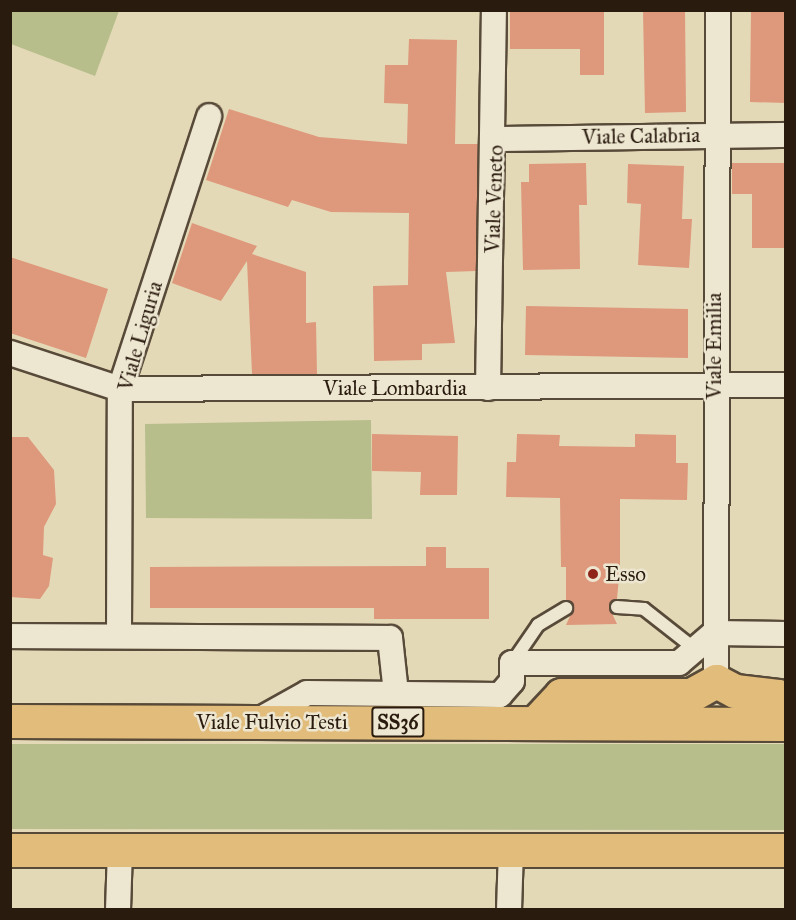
<!DOCTYPE html>
<html>
<head>
<meta charset="utf-8">
<style>
  body { margin:0 }
  #map { position:relative; width:796px; height:920px; overflow:hidden; background:#e4d9b6; font-family:"IM FELL Great Primer",serif }
  div>[style] { position:absolute }
  .green>* { inset:0; background:#b7be8c }
  .building>* { inset:0; background:#de987c }
  .roads { filter:drop-shadow(2px 0 #584a39) drop-shadow(-2px 0 #584a39) drop-shadow(0 2px #584a39) drop-shadow(0 -2px #584a39) }
  .lane>* { height:12px; margin:-6px; padding:0 6px; transform-origin:6px; border-radius:6px; background:#ede6d0 }
  .street>* { height:24px; margin:-12px; padding:0 12px; transform-origin:12px; border-radius:12px; background:#ede6d0 }
  .highway>* { height:33px; margin:-16.5px; padding:0 16.5px; transform-origin:16.5px; border-radius:16.5px; background:#e2bc7b }
  .dots>* { width:16px; height:16px; translate:-50% -50%; box-sizing:border-box; border:3px solid #ede6d0; border-radius:50% }
  span { translate:-50% -50%; white-space:nowrap; text-align:center; line-height:1.15; -webkit-text-stroke:5px #ede6d0; paint-order:stroke }
  .shield-label span { padding:2px 4px; background:#ede6d0; border:2px solid; border-radius:4px; -webkit-text-stroke-width:0 }
  .shield-label { font-size:20px; color:#2a1b0f; font-weight:700 }
  .street-label { font-size:21px; color:#2a1b0f }
  .poi-label { font-size:21px; color:#2a1b0f }
  .left { translate:0 -50%; text-align:left }
  .frame { position:absolute; inset:0; border:12px solid #2a1b0f; pointer-events:none }
</style>
</head>
<body>
<div id="map">
  <div class="green">
    <i style="clip-path:polygon(10px 11px,11px 10px,119px 11px,95px 76px,11px 44px)"></i>
    <i style="clip-path:polygon(371px 420px,372px 519px,146px 518px,145px 424px)"></i>
    <i style="clip-path:polygon(10px 744px,785px 744px,785px 830px,11px 829px)"></i>
  </div>
  <div class="building">
    <i style="clip-path:polygon(510px 10px,604px 10px,604px 75px,580px 75px,580px 49px,510px 49px)"></i>
    <i style="clip-path:polygon(643px 10px,685px 10px,686px 112px,645px 113px)"></i>
    <i style="clip-path:polygon(751px 10px,786px 10px,786px 103px,750px 102px)"></i>
    <i style="clip-path:polygon(409px 39px,457px 40px,455px 144px,478px 144px,476px 271px,446px 272px,455px 343px,422px 344px,422px 360px,374px 361px,373px 286px,408px 285px,409px 213px,331px 212px,292px 200px,288px 207px,206px 180px,229px 109px,319px 137px,407px 144px,408px 104px,384px 103px,385px 65px,408px 65px)"></i>
    <i style="clip-path:polygon(586px 163px,587px 205px,579px 205px,580px 269px,523px 270px,521px 182px,529px 182px,529px 164px)"></i>
    <i style="clip-path:polygon(732px 163px,786px 163px,786px 248px,752px 248px,752px 194px,732px 194px)"></i>
    <i style="clip-path:polygon(628px 164px,684px 166px,682px 219px,692px 219px,689px 268px,638px 265px,641px 204px,627px 203px)"></i>
    <i style="clip-path:polygon(192px 223px,257px 246px,252px 254px,306px 272px,306px 323px,316px 322px,317px 374px,252px 374px,247px 261px,221px 301px,172px 283px)"></i>
    <i style="clip-path:polygon(10px 257px,108px 289px,86px 358px,10px 333px)"></i>
    <i style="clip-path:polygon(526px 306px,688px 309px,688px 358px,525px 355px)"></i>
    <i style="clip-path:polygon(372px 434px,458px 436px,457px 495px,420px 495px,421px 472px,372px 471px)"></i>
    <i style="clip-path:polygon(517px 434px,560px 435px,559px 446px,635px 447px,635px 434px,676px 435px,676px 463px,688px 463px,687px 500px,620px 499px,620px 567px,617px 599px,609px 607px,617px 624px,566px 625px,574px 607px,566px 600px,566px 567px,561px 567px,560px 498px,506px 497px,507px 462px,516px 462px)"></i>
    <i style="clip-path:polygon(10px 437px,28px 437px,54px 470px,56px 504px,44px 527px,43px 555px,53px 558px,49px 586px,40px 599px,10px 597px)"></i>
    <i style="clip-path:polygon(426px 547px,446px 547px,446px 568px,489px 568px,489px 619px,374px 619px,374px 608px,150px 608px,150px 567px,426px 566px)"></i>
  </div>
  <div class="roads">
    <div class="lane">
      <i style="left:617px;top:607px;width:27px;rotate:4deg"></i>
      <i style="left:644px;top:609px;width:65px;rotate:38.1deg"></i>
      <i style="left:512px;top:663px;width:46px;rotate:-55.6deg"></i>
      <i style="left:538px;top:625px;width:33px;rotate:-31deg"></i>
    </div>
    <div class="street">
      <i style="left:496px;top:139px;width:290px;rotate:-0.8deg"></i>
      <i style="left:10px;top:353px;width:116px;rotate:18.1deg"></i>
      <i style="left:120px;top:389px;width:666px;rotate:-0.34deg"></i>
      <i style="left:488px;top:388px;width:378px;rotate:-89.1deg"></i>
      <i style="left:714px;top:633px;width:72px;rotate:0.8deg"></i>
      <i style="left:10px;top:636px;width:380px;rotate:0.3deg"></i>
      <i style="left:390px;top:638px;width:55px;rotate:83.8deg"></i>
      <i style="left:119px;top:636px;width:247px;rotate:-89.8deg"></i>
      <i style="left:120px;top:389px;width:287px;rotate:-71.9deg"></i>
      <i style="left:716px;top:681px;width:671px;rotate:-89.83deg"></i>
      <i style="left:257px;top:721px;width:57px;rotate:-29.2deg"></i>
      <i style="left:307px;top:693px;width:193px;rotate:0.6deg"></i>
      <i style="left:500px;top:695px;width:18px;rotate:-49deg"></i>
      <i style="left:512px;top:681px;width:18px;rotate:-90deg"></i>
      <i style="left:512px;top:663px;width:167px"></i>
      <i style="left:679px;top:663px;width:46px;rotate:-40.6deg"></i>
      <i style="left:118px;top:910px;width:60px;rotate:-88.1deg"></i>
      <i style="left:509px;top:910px;width:60px;rotate:-88.1deg"></i>
    </div>
    <div class="highway">
      <i style="left:10px;top:721px;width:776px;rotate:0.22deg"></i>
      <i style="left:535px;top:723px;width:38px;rotate:-47deg"></i>
      <i style="left:561px;top:695px;width:130px"></i>
      <i style="left:691px;top:695px;width:29px;rotate:-29deg"></i>
      <i style="left:716px;top:681px;width:21px;rotate:28deg"></i>
      <i style="left:735px;top:691px;width:43px;rotate:6.6deg"></i>
      <i style="left:778px;top:696px;width:11px;rotate:45deg"></i>
      <i style="left:10px;top:850px;width:776px"></i>
    </div>
  </div>
  <div class="dots">
    <i style="left:593px;top:574px;background:#8f2418"></i>
  </div>
  <div class="shield-label">
    <span style="left:398px;top:722px">SS36</span>
  </div>
  <div class="street-label">
    <span style="left:641px;top:136px;rotate:-1deg">Viale Calabria</span>
    <span style="left:494px;top:199px;rotate:-88deg">Viale Veneto</span>
    <span style="left:140px;top:336px;rotate:-74deg">Viale Liguria</span>
    <span style="left:714px;top:346px;rotate:-90deg">Viale Emilia</span>
    <span style="left:395px;top:388px">Viale Lombardia</span>
    <span style="left:272px;top:722px">Viale Fulvio Testi</span>
  </div>
  <div class="poi-label">
    <span class="left" style="left:605px;top:574px">Esso</span>
  </div>
  <div class="frame"></div>
</div>
</body>
</html>
